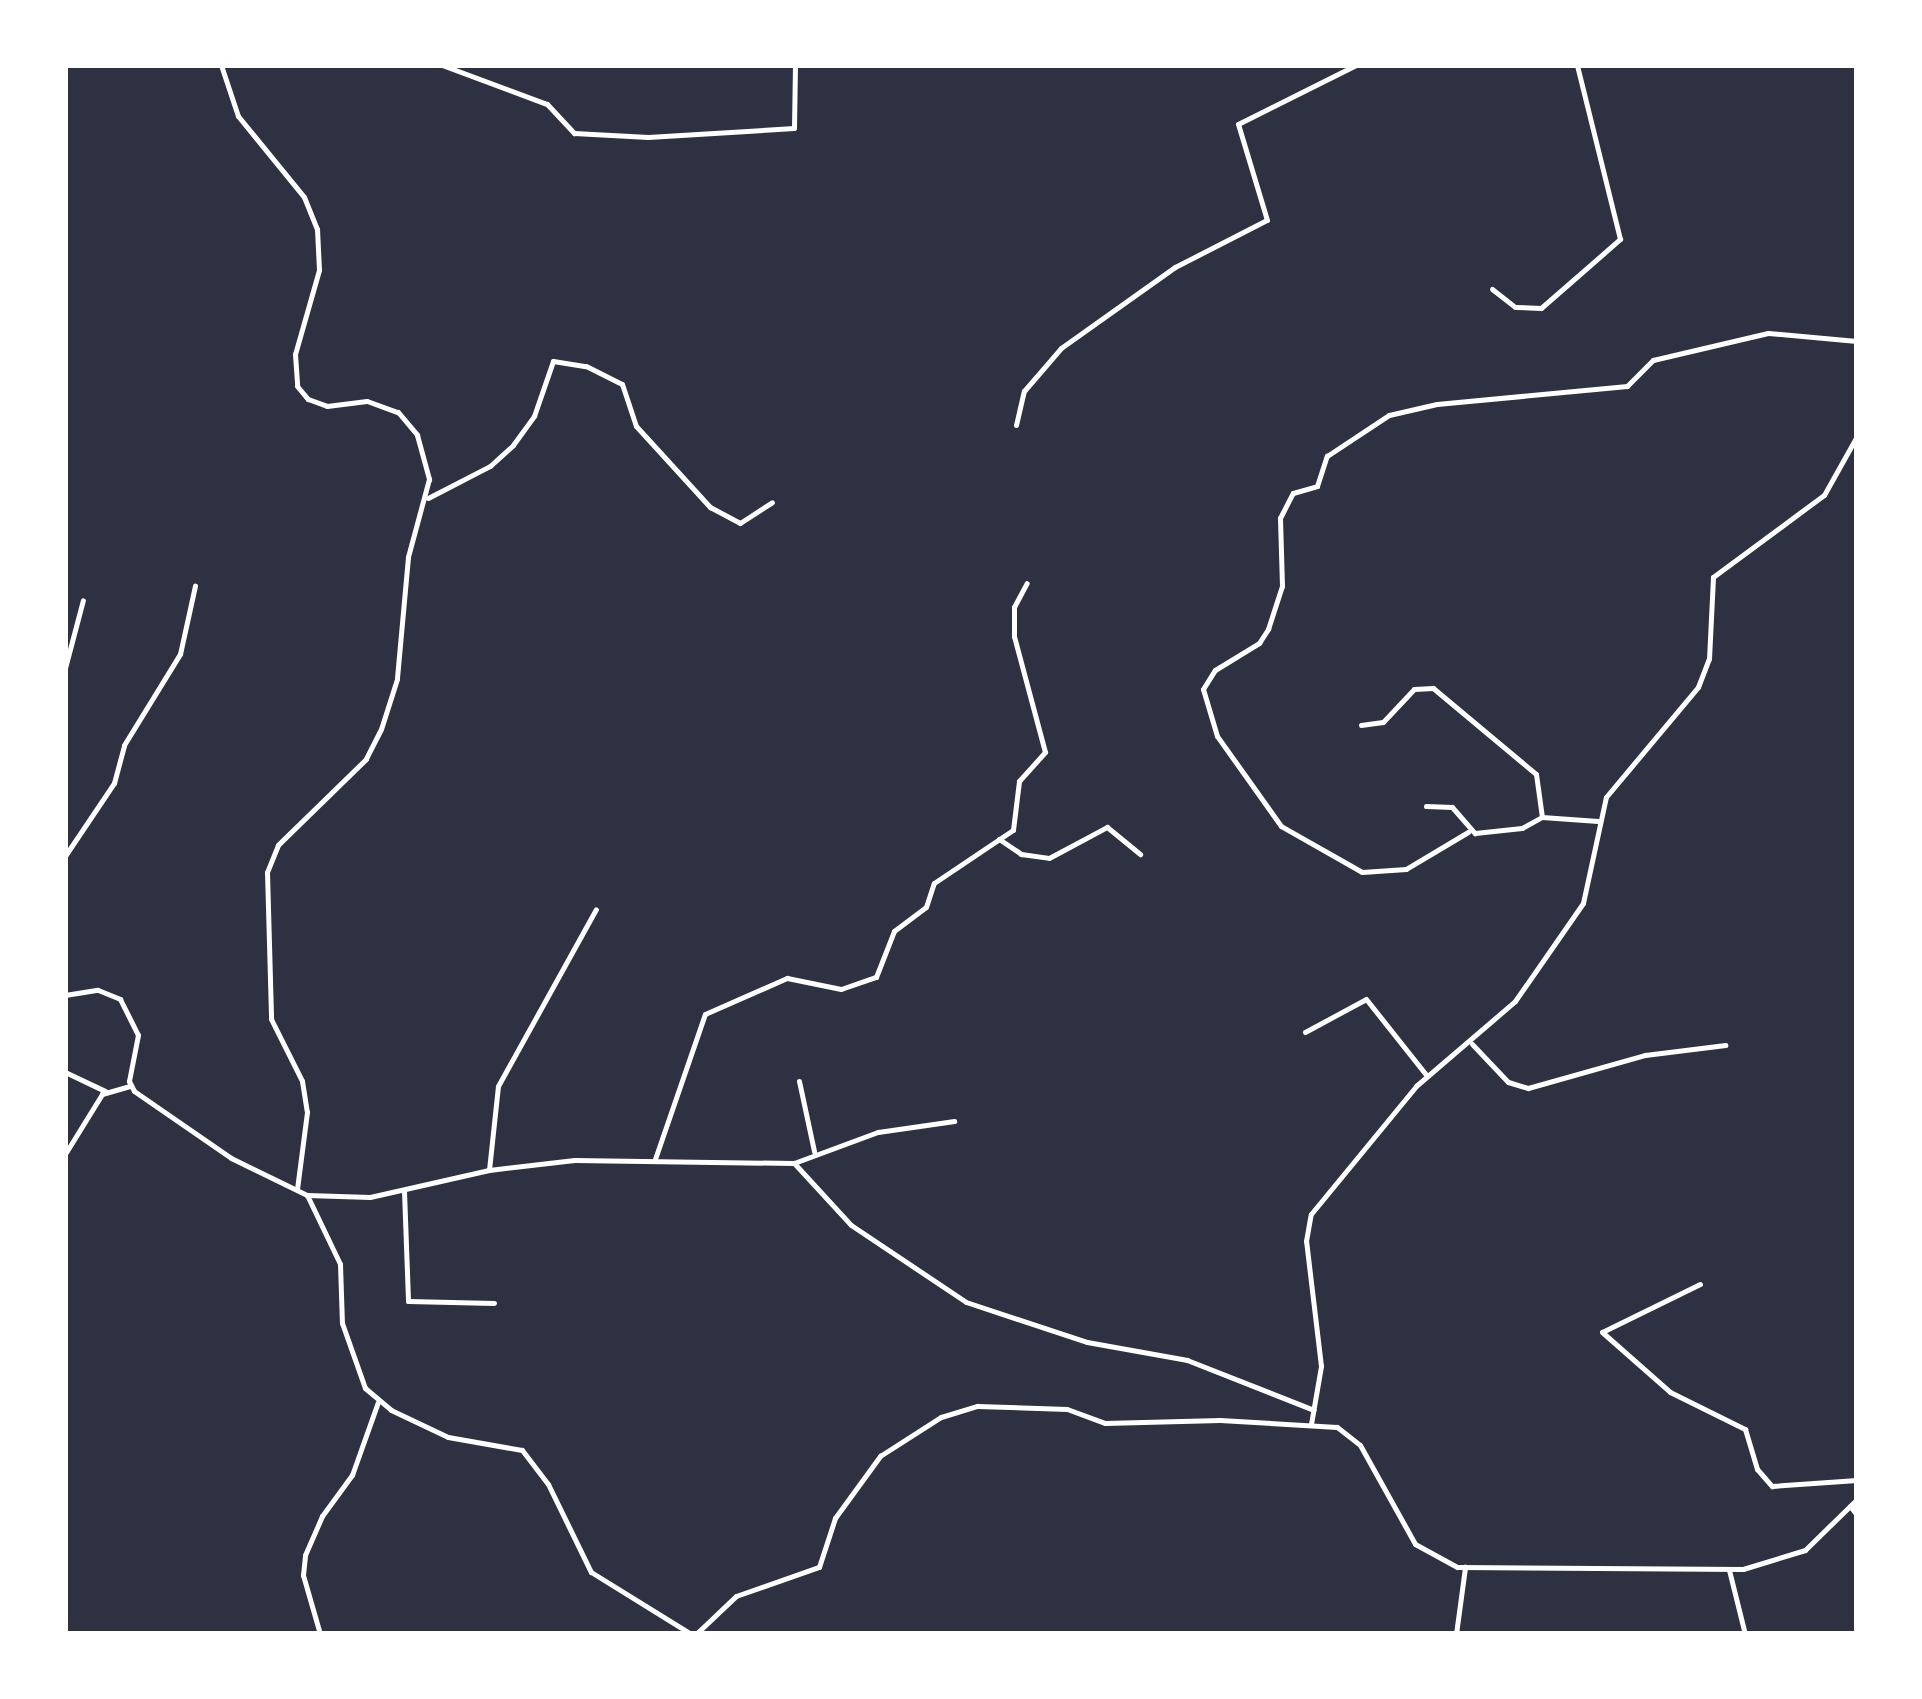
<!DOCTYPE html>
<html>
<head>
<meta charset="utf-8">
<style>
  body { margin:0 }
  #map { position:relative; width:1922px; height:1699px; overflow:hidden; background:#2d3142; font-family:Overpass,sans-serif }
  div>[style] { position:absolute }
  .minor>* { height:5px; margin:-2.5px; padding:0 2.5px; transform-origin:2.5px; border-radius:2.5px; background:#fff }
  span { translate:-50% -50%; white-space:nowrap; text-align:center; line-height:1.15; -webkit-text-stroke:8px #fff; paint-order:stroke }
  .frame { position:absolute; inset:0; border:68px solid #fff; pointer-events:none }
</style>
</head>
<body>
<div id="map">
  <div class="minor">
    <i style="left:221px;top:65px;width:54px;rotate:71.6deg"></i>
    <i style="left:238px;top:116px;width:104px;rotate:50.8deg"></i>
    <i style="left:304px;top:197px;width:35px;rotate:68deg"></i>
    <i style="left:317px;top:229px;width:41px;rotate:87.2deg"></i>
    <i style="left:319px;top:270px;width:87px;rotate:105.9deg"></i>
    <i style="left:295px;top:354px;width:32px;rotate:86deg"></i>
    <i style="left:297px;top:386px;width:17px;rotate:50deg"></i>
    <i style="left:308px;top:399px;width:20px;rotate:20deg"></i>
    <i style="left:327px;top:406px;width:40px;rotate:-7.1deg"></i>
    <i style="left:367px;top:401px;width:33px;rotate:20deg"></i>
    <i style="left:398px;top:412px;width:30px;rotate:50deg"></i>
    <i style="left:417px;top:435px;width:46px;rotate:74.7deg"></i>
    <i style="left:429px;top:479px;width:81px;rotate:105.1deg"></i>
    <i style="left:408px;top:557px;width:122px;rotate:95.2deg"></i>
    <i style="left:397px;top:679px;width:52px;rotate:107.7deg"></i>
    <i style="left:381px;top:729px;width:34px;rotate:117deg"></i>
    <i style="left:366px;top:759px;width:123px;rotate:135.7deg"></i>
    <i style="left:278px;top:845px;width:29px;rotate:112deg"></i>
    <i style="left:267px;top:872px;width:147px;rotate:88.4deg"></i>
    <i style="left:271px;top:1019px;width:69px;rotate:63.4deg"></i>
    <i style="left:302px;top:1081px;width:31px;rotate:81deg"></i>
    <i style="left:307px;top:1112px;width:78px;rotate:97.4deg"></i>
    <i style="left:442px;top:65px;width:112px;rotate:20.4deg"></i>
    <i style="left:547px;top:104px;width:40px;rotate:47deg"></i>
    <i style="left:574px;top:133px;width:74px;rotate:3.1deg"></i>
    <i style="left:648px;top:137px;width:146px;rotate:-3.5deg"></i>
    <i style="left:794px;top:128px;width:63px;rotate:-89.1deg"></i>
    <i style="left:1492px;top:289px;width:29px;rotate:38deg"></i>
    <i style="left:1515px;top:307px;width:26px;rotate:2deg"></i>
    <i style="left:1541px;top:308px;width:105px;rotate:-41.1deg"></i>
    <i style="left:1620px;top:239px;width:179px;rotate:-103.9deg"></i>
    <i style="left:1016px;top:425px;width:35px;rotate:-77deg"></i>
    <i style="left:1024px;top:391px;width:57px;rotate:-49.3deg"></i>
    <i style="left:1061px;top:348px;width:140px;rotate:-35.4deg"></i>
    <i style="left:1175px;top:267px;width:103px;rotate:-27.1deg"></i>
    <i style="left:1267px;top:220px;width:100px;rotate:-106.8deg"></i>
    <i style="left:1238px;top:124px;width:132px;rotate:-26.6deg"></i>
    <i style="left:428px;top:498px;width:70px;rotate:-27.3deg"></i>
    <i style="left:490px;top:466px;width:31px;rotate:-42deg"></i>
    <i style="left:513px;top:445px;width:36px;rotate:-54deg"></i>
    <i style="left:534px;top:416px;width:58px;rotate:-70.9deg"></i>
    <i style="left:553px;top:361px;width:33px;rotate:9deg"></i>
    <i style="left:586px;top:366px;width:40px;rotate:26.6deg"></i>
    <i style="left:622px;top:384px;width:44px;rotate:71.6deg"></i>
    <i style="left:636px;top:426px;width:110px;rotate:47.6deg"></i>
    <i style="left:710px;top:507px;width:34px;rotate:28deg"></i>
    <i style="left:740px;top:523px;width:38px;rotate:-33deg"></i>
    <i style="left:65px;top:668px;width:70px;rotate:-75.2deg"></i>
    <i style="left:1361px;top:725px;width:22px;rotate:-8deg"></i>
    <i style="left:1383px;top:722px;width:45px;rotate:-46.8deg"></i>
    <i style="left:1414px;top:689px;width:19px;rotate:-3deg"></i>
    <i style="left:1433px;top:688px;width:134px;rotate:39.9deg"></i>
    <i style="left:1536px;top:774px;width:43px;rotate:82.1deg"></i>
    <i style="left:1542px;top:817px;width:56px;rotate:4.1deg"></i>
    <i style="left:1426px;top:806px;width:26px;rotate:2deg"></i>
    <i style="left:1452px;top:807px;width:35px;rotate:49deg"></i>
    <i style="left:1475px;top:833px;width:47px;rotate:-6.1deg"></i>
    <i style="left:1522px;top:828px;width:23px;rotate:-29deg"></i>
    <i style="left:1468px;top:832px;width:72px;rotate:149.2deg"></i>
    <i style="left:1406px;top:869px;width:44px;rotate:176.1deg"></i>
    <i style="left:1362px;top:872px;width:93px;rotate:-150.4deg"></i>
    <i style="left:1281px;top:826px;width:110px;rotate:-125.4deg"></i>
    <i style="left:1217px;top:736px;width:49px;rotate:-106.6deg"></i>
    <i style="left:1203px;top:689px;width:22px;rotate:-58deg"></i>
    <i style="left:1215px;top:670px;width:52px;rotate:-31.5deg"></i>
    <i style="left:1259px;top:643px;width:17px;rotate:-57deg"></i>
    <i style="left:1268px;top:629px;width:45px;rotate:-72deg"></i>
    <i style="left:1282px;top:586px;width:68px;rotate:-91.7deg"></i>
    <i style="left:1280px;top:518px;width:28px;rotate:-63deg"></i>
    <i style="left:1293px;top:493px;width:25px;rotate:-16deg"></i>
    <i style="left:1317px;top:486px;width:32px;rotate:-72deg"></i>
    <i style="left:1327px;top:456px;width:74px;rotate:-33.5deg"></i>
    <i style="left:1389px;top:415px;width:49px;rotate:-12.9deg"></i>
    <i style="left:1437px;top:404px;width:191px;rotate:-5.4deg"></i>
    <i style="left:1627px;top:386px;width:37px;rotate:-45deg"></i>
    <i style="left:1653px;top:360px;width:118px;rotate:-13.2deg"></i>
    <i style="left:1768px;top:333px;width:89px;rotate:5.1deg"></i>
    <i style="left:999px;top:839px;width:27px;rotate:34deg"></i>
    <i style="left:1021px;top:854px;width:28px;rotate:8deg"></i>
    <i style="left:1049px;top:858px;width:66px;rotate:-28.1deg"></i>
    <i style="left:1107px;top:827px;width:43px;rotate:39.3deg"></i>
    <i style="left:65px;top:856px;width:88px;rotate:-56.1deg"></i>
    <i style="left:114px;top:783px;width:39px;rotate:-75deg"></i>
    <i style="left:124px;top:745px;width:107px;rotate:-58.4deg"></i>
    <i style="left:180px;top:654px;width:70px;rotate:-77.6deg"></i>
    <i style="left:65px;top:995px;width:33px;rotate:-9deg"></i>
    <i style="left:98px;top:990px;width:24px;rotate:22deg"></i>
    <i style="left:120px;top:999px;width:40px;rotate:63.4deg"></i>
    <i style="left:138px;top:1035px;width:47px;rotate:101.1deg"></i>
    <i style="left:129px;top:1081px;width:11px;rotate:63deg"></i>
    <i style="left:134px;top:1091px;width:118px;rotate:34.6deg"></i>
    <i style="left:231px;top:1158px;width:85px;rotate:26deg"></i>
    <i style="left:307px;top:1195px;width:63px;rotate:1.8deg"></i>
    <i style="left:370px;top:1197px;width:122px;rotate:-12.8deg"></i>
    <i style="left:489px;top:1170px;width:86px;rotate:-6.7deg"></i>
    <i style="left:574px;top:1160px;width:220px;rotate:0.8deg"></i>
    <i style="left:794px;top:1163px;width:84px;rotate:47.4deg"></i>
    <i style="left:851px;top:1225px;width:138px;rotate:33.8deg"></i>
    <i style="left:966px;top:1302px;width:127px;rotate:18.3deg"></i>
    <i style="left:1087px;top:1342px;width:102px;rotate:10.2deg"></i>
    <i style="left:1187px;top:1360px;width:136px;rotate:21.5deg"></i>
    <i style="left:1305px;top:1032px;width:69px;rotate:-28.4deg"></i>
    <i style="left:1366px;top:999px;width:98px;rotate:51.6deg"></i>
    <i style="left:1472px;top:1044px;width:52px;rotate:46.5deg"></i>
    <i style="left:1508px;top:1082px;width:21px;rotate:17deg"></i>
    <i style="left:1528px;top:1088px;width:122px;rotate:-15.8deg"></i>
    <i style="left:1645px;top:1055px;width:81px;rotate:-7.1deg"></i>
    <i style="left:65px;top:1072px;width:44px;rotate:25.4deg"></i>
    <i style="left:799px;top:1081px;width:72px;rotate:77.9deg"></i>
    <i style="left:65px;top:1154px;width:70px;rotate:-58.3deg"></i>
    <i style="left:102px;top:1094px;width:29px;rotate:-16deg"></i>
    <i style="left:655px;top:1159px;width:153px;rotate:-71deg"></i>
    <i style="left:705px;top:1014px;width:90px;rotate:-23.7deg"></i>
    <i style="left:787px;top:978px;width:55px;rotate:11.5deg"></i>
    <i style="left:841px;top:989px;width:37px;rotate:-19deg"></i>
    <i style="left:876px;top:977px;width:49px;rotate:-68.6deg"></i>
    <i style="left:894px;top:931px;width:40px;rotate:-37deg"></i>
    <i style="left:926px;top:907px;width:25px;rotate:-72deg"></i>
    <i style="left:934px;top:883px;width:95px;rotate:-33.9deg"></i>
    <i style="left:1013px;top:830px;width:49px;rotate:-83deg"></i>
    <i style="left:1019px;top:781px;width:39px;rotate:-48deg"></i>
    <i style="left:1045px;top:752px;width:120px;rotate:-105deg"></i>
    <i style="left:1014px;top:636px;width:29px;rotate:-90deg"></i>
    <i style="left:1014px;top:607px;width:27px;rotate:-62deg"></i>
    <i style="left:794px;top:1163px;width:90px;rotate:-20.3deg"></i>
    <i style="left:878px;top:1132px;width:77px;rotate:-8.2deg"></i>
    <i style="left:489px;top:1170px;width:84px;rotate:-83.9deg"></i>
    <i style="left:498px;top:1086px;width:202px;rotate:-61deg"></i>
    <i style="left:404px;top:1191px;width:110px;rotate:87.9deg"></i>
    <i style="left:408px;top:1301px;width:86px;rotate:1.3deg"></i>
    <i style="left:307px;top:1195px;width:76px;rotate:64.4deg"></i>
    <i style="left:340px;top:1264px;width:59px;rotate:88.1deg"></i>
    <i style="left:342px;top:1323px;width:69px;rotate:70.5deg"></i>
    <i style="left:365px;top:1388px;width:34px;rotate:40deg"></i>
    <i style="left:391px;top:1410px;width:63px;rotate:25.3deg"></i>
    <i style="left:448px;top:1437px;width:75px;rotate:10deg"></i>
    <i style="left:522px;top:1450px;width:43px;rotate:52.6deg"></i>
    <i style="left:548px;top:1484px;width:98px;rotate:64deg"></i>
    <i style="left:591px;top:1572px;width:118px;rotate:31.8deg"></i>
    <i style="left:1700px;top:1284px;width:109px;rotate:153.9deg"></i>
    <i style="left:1602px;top:1332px;width:91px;rotate:41.4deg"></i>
    <i style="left:1670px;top:1392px;width:84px;rotate:26.3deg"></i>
    <i style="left:1745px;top:1429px;width:42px;rotate:73.3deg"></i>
    <i style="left:1757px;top:1469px;width:23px;rotate:49deg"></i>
    <i style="left:1772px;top:1486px;width:85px;rotate:-4deg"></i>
    <i style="left:1311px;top:1424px;width:59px;rotate:-80.2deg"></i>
    <i style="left:1321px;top:1366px;width:126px;rotate:-96.8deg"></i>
    <i style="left:1306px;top:1241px;width:27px;rotate:-80deg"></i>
    <i style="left:1311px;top:1214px;width:166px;rotate:-50.6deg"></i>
    <i style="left:1416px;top:1086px;width:130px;rotate:-40.6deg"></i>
    <i style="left:1515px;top:1001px;width:119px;rotate:-55.2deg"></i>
    <i style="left:1583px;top:903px;width:108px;rotate:-77.8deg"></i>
    <i style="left:1606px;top:797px;width:143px;rotate:-50.1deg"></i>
    <i style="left:1698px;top:687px;width:30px;rotate:-69deg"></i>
    <i style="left:1709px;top:659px;width:82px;rotate:-87.2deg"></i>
    <i style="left:1713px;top:577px;width:138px;rotate:-36.5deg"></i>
    <i style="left:1824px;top:495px;width:68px;rotate:-60.8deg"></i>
    <i style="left:1850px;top:1506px;width:11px;rotate:52deg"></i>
    <i style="left:1729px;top:1570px;width:66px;rotate:76deg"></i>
    <i style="left:320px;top:1634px;width:61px;rotate:-106.1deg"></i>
    <i style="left:303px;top:1575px;width:20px;rotate:-84deg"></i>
    <i style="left:305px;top:1555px;width:43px;rotate:-66.4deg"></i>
    <i style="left:322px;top:1516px;width:51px;rotate:-53.8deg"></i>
    <i style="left:352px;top:1475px;width:77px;rotate:-70.4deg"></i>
    <i style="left:696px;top:1634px;width:55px;rotate:-43.5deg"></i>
    <i style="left:736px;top:1596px;width:88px;rotate:-19.3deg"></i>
    <i style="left:819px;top:1567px;width:52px;rotate:-71.9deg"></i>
    <i style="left:835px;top:1518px;width:77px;rotate:-54deg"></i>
    <i style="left:880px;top:1456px;width:72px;rotate:-32.6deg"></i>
    <i style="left:941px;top:1417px;width:38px;rotate:-17deg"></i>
    <i style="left:977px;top:1406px;width:90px;rotate:1.9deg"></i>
    <i style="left:1067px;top:1409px;width:40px;rotate:20.2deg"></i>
    <i style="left:1105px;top:1423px;width:115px;rotate:-1.5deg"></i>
    <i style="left:1220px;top:1420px;width:117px;rotate:3.4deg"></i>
    <i style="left:1337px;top:1427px;width:29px;rotate:38deg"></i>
    <i style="left:1360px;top:1445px;width:113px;rotate:60.9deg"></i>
    <i style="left:1415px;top:1544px;width:48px;rotate:28.7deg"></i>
    <i style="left:1457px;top:1567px;width:286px;rotate:0.4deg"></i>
    <i style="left:1743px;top:1569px;width:65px;rotate:-17deg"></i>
    <i style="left:1805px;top:1550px;width:73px;rotate:-44.4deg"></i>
    <i style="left:1456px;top:1634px;width:68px;rotate:-82.3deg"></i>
  </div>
  <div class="frame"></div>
</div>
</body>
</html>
